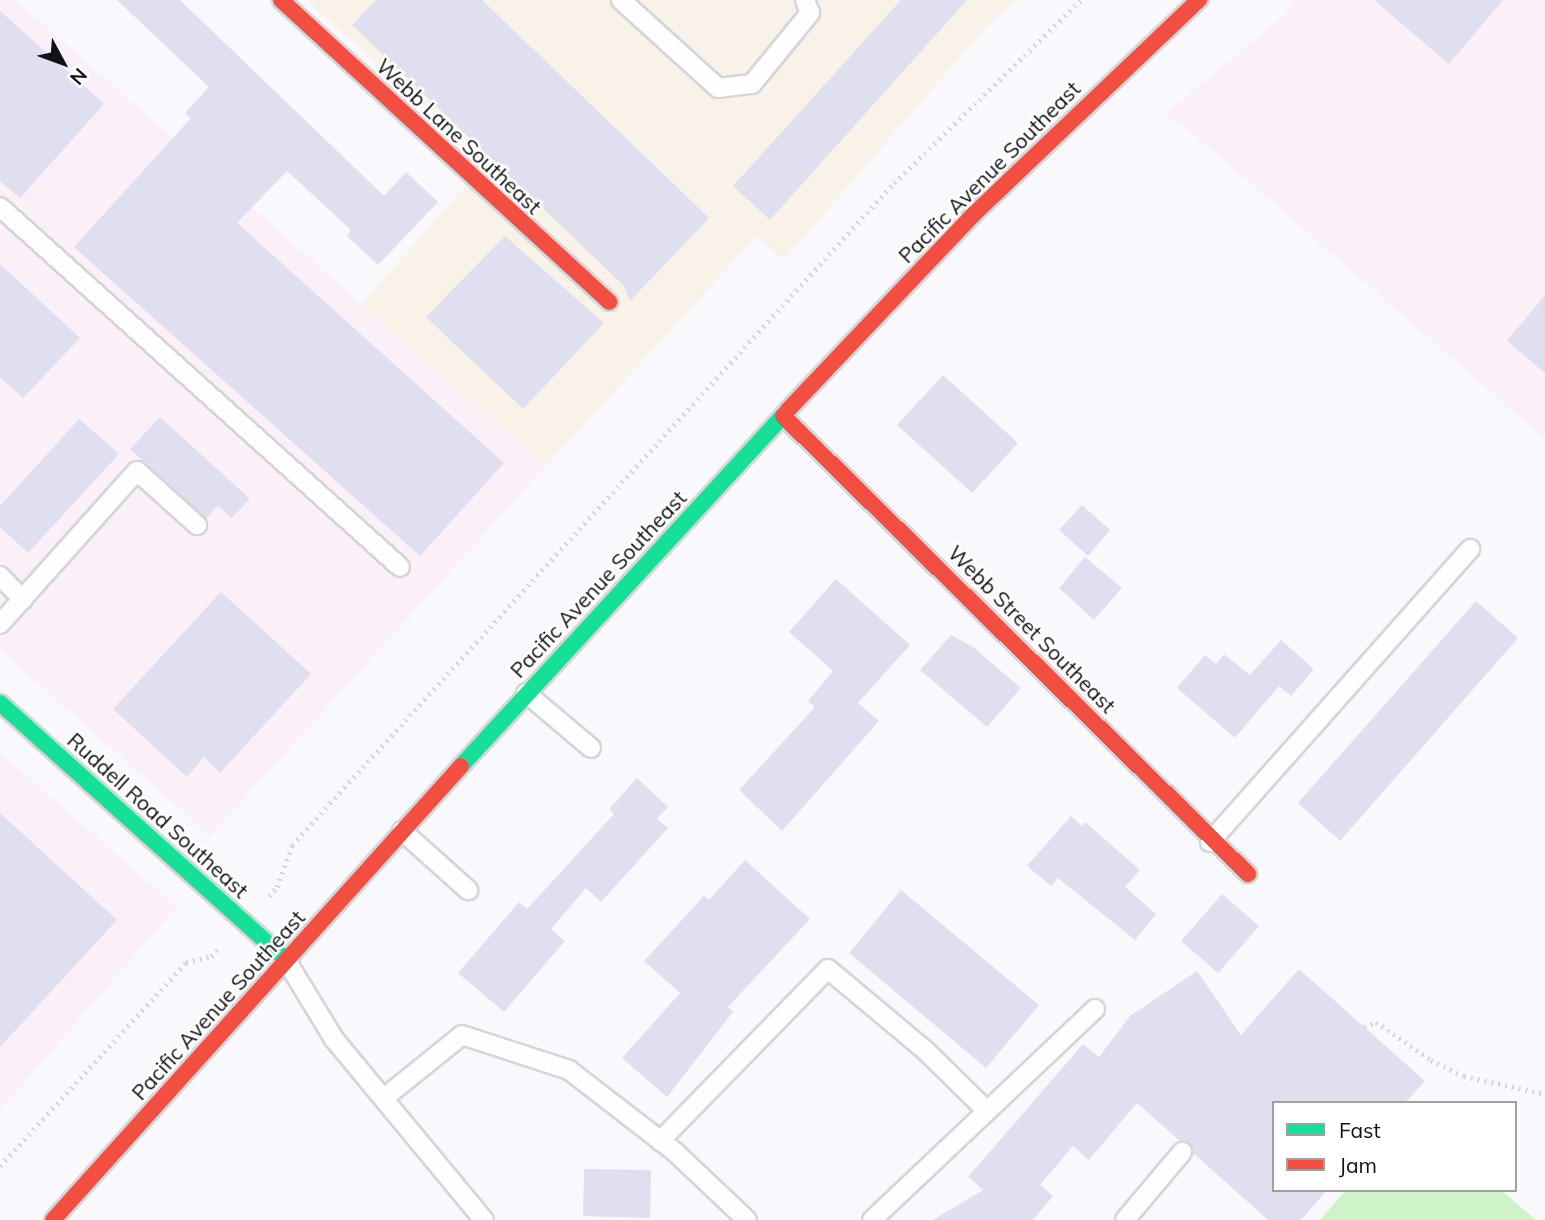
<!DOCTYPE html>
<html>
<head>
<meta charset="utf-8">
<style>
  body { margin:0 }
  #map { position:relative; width:1545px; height:1220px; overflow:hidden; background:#f9f9fd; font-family:Mulish,sans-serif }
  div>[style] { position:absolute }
  .commercial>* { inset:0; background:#fbeff8 }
  .industrial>* { inset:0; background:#f8f2e9 }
  .green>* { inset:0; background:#cef3c8 }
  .building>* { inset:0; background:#dfdfef }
  .path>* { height:4.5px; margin-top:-2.25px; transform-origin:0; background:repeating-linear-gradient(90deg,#d6d6d7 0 2px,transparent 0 7px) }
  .roads { filter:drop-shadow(2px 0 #d6d6d9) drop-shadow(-2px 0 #d6d6d9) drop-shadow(0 2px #d6d6d9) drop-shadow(0 -2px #d6d6d9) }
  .lane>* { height:18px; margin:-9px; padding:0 9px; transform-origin:9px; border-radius:9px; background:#fefeff }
  .fast>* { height:16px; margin:-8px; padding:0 8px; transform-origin:8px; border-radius:8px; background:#16e098 }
  .jam>* { height:16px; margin:-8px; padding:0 8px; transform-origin:8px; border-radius:8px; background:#f24e42 }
  span { translate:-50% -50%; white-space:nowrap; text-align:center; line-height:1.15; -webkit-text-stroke:5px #fff; paint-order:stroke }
  .street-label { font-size:21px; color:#121215 }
  .legend { position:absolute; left:1272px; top:1101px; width:245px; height:91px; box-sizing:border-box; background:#fff; border:2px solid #a0a0a1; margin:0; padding:9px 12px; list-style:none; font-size:21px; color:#121215 }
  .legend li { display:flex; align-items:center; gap:14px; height:35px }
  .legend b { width:35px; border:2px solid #a0a0a1 }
  .north { position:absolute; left:28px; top:28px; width:70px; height:70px; -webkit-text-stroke:5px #fff; paint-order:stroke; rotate:131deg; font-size:19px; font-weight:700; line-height:28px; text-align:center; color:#121215 }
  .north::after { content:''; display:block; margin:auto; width:24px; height:32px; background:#121215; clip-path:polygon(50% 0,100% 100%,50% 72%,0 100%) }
</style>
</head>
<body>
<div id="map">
  <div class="commercial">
    <i style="clip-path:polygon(0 0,16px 0,546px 466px,210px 836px,0 650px)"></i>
    <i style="clip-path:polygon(1294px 0,1545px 0,1545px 439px,1195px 135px,1165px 115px,1284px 15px)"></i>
    <i style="clip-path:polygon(0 753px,177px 907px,0 1110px)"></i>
  </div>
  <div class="industrial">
    <i style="clip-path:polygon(306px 0,1017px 0,988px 25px,784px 260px,757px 236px,546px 466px,360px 306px,488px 160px)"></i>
  </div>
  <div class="green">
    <i style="clip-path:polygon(1346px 1190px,1501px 1190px,1536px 1220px,1320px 1220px)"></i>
  </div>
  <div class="building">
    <i style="clip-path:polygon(117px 0,180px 0,384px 196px,406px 172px,438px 202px,378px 265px,347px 236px,351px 230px,287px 171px,237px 223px,504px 463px,420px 556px,74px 247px,191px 118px,185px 113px,209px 87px)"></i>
    <i style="clip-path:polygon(376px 0,482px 0,709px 218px,630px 301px,624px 286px,352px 25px)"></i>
    <i style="clip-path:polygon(901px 0,967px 0,770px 220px,733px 186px)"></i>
    <i style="clip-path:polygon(1374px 0,1503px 0,1449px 64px)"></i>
    <i style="clip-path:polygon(0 11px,104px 104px,20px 198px,0 181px)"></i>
    <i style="clip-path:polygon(505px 236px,604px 323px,523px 409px,426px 317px)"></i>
    <i style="clip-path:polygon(0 264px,80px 338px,23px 398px,0 377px)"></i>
    <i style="clip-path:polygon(1545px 295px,1545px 373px,1507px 341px)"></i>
    <i style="clip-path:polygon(943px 375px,1018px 443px,972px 493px,897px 425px)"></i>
    <i style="clip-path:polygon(160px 417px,250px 499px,231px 518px,218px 506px,206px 518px,130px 449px)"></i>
    <i style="clip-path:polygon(79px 419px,119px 454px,28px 553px,0 527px,0 506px)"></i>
    <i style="clip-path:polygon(1082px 505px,1110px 530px,1088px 556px,1059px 530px)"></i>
    <i style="clip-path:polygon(1085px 557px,1122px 588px,1094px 620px,1059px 588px)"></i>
    <i style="clip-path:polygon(836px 579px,910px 645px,858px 703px,879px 721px,782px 831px,739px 790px,815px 707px,808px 701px,833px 671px,789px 632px)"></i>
    <i style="clip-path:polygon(221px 592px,311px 674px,220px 773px,204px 757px,187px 777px,113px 709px)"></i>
    <i style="clip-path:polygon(1476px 601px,1518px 638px,1340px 841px,1298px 803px)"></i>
    <i style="clip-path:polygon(951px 635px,973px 647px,1021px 688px,987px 727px,920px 670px)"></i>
    <i style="clip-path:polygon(1281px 640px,1314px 669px,1291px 696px,1279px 686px,1235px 738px,1177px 688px,1205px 655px,1216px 664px,1224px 654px,1250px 675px)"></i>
    <i style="clip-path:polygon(637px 778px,668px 807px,657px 819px,668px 828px,601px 902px,586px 888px,551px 929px,565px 941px,504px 1012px,458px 973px,519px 902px,527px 909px,614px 814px,609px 809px)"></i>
    <i style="clip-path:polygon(0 813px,117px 920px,0 1047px)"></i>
    <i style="clip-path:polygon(1071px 816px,1082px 826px,1085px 822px,1140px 870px,1125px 887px,1156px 914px,1135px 940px,1058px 878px,1051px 886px,1027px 866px)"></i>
    <i style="clip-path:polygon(745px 860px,810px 919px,728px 1007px,733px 1012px,667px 1097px,622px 1058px,680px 993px,644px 961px,704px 896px,709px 900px)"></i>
    <i style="clip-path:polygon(901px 890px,1039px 1005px,986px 1068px,849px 953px)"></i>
    <i style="clip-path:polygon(1222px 894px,1259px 926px,1218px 973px,1181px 941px)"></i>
    <i style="clip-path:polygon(1299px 969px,1425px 1081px,1405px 1103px,1274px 1103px,1274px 1190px,1327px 1190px,1301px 1220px,1268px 1220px,1193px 1153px,1190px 1144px,1180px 1141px,1137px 1103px,1089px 1160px,1073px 1146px,1040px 1185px,1053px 1196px,1033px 1220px,933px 1220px,983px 1190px,968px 1177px,1083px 1044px,1099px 1057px,1130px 1016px,1197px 971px,1241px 1035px)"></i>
    <i style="clip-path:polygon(584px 1169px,651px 1170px,650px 1218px,583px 1216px)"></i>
  </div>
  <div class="path">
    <i style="left:269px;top:896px;width:12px;rotate:-48deg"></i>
    <i style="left:277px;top:887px;width:45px;rotate:-70.3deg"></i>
    <i style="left:292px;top:845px;width:895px;rotate:-47.72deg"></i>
    <i style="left:894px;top:183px;width:262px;rotate:-44.4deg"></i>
    <i style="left:1364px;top:1027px;width:13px;rotate:-23deg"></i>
    <i style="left:1376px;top:1022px;width:67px;rotate:34.6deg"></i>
    <i style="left:1431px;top:1060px;width:37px;rotate:26deg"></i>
    <i style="left:1464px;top:1076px;width:83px;rotate:12.5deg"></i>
    <i style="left:0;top:1166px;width:276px;rotate:-47.6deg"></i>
    <i style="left:186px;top:962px;width:26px;rotate:-13deg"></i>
    <i style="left:211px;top:956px;width:11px;rotate:-45deg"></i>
  </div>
  <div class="roads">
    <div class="lane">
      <i style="left:621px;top:0;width:131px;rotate:42.2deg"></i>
      <i style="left:718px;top:88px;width:34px;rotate:-7deg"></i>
      <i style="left:752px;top:84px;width:92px;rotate:-50.8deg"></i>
      <i style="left:810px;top:13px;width:14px;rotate:-111deg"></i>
      <i style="left:0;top:207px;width:538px;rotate:41.99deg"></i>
      <i style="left:0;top:576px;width:33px;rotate:46deg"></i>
      <i style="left:0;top:624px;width:205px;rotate:-48.2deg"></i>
      <i style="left:137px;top:471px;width:81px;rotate:42deg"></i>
      <i style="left:526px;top:693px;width:85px;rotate:40.2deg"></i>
      <i style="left:402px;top:831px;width:89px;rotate:41.8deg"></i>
      <i style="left:1210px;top:842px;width:392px;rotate:-48.4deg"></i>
      <i style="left:286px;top:960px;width:92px;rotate:58.7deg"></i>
      <i style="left:334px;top:1039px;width:235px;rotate:50.4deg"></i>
      <i style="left:384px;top:1098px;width:100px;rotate:-38.9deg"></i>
      <i style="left:462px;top:1035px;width:113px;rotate:18.1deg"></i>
      <i style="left:569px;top:1070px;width:134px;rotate:37.7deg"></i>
      <i style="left:675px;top:1152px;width:99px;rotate:43.4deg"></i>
      <i style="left:660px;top:1141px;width:240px;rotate:-45.7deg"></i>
      <i style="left:828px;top:969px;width:126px;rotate:39.9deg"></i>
      <i style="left:925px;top:1050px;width:87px;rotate:44.5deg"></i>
      <i style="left:872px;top:1220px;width:307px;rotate:-43.4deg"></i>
      <i style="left:1125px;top:1220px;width:89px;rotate:-50deg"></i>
    </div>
    <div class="fast">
      <i style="left:0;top:703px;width:385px;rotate:41.9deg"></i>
      <i style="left:461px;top:766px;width:483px;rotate:-47.4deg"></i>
    </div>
    <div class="jam">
      <i style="left:281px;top:0;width:446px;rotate:42.6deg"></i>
      <i style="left:788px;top:410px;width:270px;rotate:-46.5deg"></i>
      <i style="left:974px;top:214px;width:311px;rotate:-43.6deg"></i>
      <i style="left:783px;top:416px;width:653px;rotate:44.57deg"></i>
      <i style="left:53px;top:1220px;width:610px;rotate:-48.05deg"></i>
    </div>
  </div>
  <div class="street-label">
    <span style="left:459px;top:136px;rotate:43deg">Webb Lane Southeast</span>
    <span style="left:989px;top:172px;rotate:-45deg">Pacific Avenue Southeast</span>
    <span style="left:598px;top:584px;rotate:-47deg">Pacific Avenue Southeast</span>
    <span style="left:1032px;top:629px;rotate:45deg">Webb Street Southeast</span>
    <span style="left:158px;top:815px;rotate:42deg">Ruddell Road Southeast</span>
    <span style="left:218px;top:1005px;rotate:-48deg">Pacific Avenue Southeast</span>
  </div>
  <ul class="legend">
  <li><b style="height:9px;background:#16e098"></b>Fast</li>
  <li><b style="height:9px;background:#f24e42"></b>Jam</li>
  </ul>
  <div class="north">N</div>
</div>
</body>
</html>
